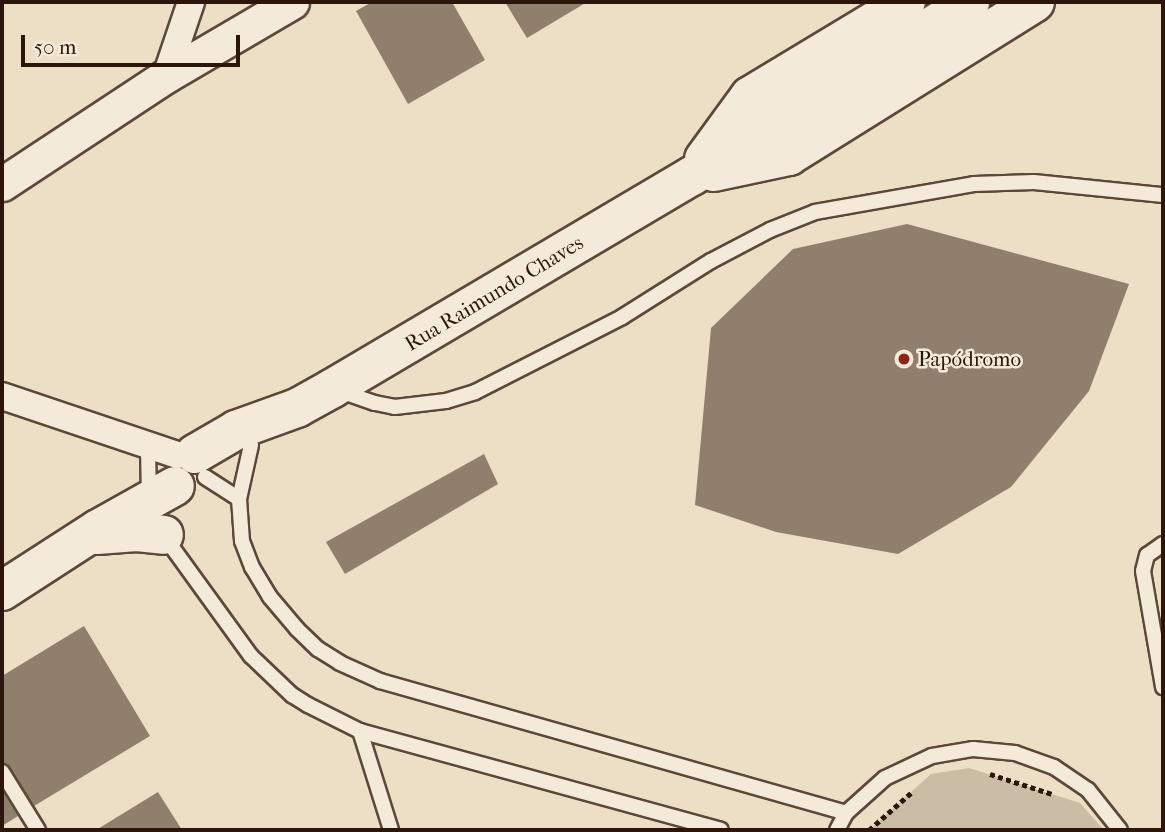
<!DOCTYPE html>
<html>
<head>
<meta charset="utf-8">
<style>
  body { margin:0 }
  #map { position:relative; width:1165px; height:832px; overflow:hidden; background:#ecdfc5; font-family:"IM FELL French Canon",serif }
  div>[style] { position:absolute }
  .green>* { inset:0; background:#cbbda5 }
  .building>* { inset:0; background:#907f6c }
  .path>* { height:4.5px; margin-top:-2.25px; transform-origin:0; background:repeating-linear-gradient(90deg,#2c160b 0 5px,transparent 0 8.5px) }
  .roads { filter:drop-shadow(2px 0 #5c483a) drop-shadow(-2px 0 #5c483a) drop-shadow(0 2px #5c483a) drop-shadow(0 -2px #5c483a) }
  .service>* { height:14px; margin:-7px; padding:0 7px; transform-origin:7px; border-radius:7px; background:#f3ead9 }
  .minor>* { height:26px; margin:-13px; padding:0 13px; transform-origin:13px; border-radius:13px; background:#f3ead9 }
  .tertiary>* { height:33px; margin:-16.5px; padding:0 16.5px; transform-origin:16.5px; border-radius:16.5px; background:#f3ead9 }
  .secondary>* { height:38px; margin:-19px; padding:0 19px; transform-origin:19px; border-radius:19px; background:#f3ead9 }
  .dots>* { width:19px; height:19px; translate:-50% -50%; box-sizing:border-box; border:4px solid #f3ead9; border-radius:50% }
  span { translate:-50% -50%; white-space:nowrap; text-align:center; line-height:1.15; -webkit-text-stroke:5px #f3ead9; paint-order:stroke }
  .street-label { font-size:21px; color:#2c160b }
  .poi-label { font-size:21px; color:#2c160b }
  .left { translate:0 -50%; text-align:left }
  .frame { position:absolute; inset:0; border:4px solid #2c160b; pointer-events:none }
  .scale { position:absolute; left:21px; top:35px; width:219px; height:32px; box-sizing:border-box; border:4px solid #2c160b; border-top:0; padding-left:9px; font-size:21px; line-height:24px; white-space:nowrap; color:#2c160b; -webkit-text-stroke:5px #f3ead9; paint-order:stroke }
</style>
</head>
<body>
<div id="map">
  <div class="green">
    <i style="clip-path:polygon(969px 768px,1080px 803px,1104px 830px,869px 830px,931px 774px)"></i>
  </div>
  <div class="building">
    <i style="clip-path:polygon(372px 2px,452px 2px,485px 60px,408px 104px,356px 11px)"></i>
    <i style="clip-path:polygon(505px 2px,587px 2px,527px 38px)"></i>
    <i style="clip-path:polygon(907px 224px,1129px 284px,1089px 391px,1011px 487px,898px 554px,776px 532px,695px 505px,711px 328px,793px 249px)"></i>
    <i style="clip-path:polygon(484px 454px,498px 484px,345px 574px,326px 542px)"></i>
    <i style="clip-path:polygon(84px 626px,150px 736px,34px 806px,10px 767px,2px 762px,2px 676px)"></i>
    <i style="clip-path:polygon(2px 790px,18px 816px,2px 826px)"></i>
    <i style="clip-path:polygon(158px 792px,182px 830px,96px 830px)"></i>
  </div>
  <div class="path">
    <i style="left:990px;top:774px;width:65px;rotate:17.9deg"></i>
    <i style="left:869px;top:830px;width:59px;rotate:-41.6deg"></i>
  </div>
  <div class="roads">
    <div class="service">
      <i style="left:340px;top:391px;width:37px;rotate:19deg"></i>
      <i style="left:375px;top:403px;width:20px;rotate:11deg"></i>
      <i style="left:395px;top:407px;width:51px;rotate:-6.7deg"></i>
      <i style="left:446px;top:401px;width:30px;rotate:-17deg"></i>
      <i style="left:475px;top:392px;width:165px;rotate:-27deg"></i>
      <i style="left:622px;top:317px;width:105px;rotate:-32.2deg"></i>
      <i style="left:711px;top:261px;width:67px;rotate:-27.7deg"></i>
      <i style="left:770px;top:230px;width:48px;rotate:-21.8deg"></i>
      <i style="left:815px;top:212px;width:161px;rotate:-10deg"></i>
      <i style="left:974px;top:184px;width:60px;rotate:-1.9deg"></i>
      <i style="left:1034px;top:182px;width:130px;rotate:5.8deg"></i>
      <i style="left:251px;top:445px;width:55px;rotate:102.5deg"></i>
      <i style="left:239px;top:499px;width:42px;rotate:85.9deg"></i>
      <i style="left:242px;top:541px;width:28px;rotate:69deg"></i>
      <i style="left:252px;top:567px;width:35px;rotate:59deg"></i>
      <i style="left:270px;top:597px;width:42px;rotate:49.8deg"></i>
      <i style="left:297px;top:629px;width:29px;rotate:44deg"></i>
      <i style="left:318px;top:649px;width:26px;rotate:32deg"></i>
      <i style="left:340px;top:663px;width:44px;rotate:24.2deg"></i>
      <i style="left:380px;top:681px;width:484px;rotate:15.8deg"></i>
      <i style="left:148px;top:449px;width:48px;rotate:88.8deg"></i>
      <i style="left:205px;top:477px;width:40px;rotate:32.9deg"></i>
      <i style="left:164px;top:536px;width:148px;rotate:54.1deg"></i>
      <i style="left:251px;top:656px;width:57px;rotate:43.6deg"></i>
      <i style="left:292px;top:695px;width:19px;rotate:32deg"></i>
      <i style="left:308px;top:705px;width:58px;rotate:26.6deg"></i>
      <i style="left:360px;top:731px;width:374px;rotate:15.3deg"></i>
      <i style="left:1163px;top:544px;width:19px;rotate:145deg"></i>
      <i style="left:1147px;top:555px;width:16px;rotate:104deg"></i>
      <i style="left:1143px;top:571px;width:118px;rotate:80.2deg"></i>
      <i style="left:360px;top:731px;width:104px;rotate:72.6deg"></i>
      <i style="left:2px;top:772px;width:68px;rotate:58.2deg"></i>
      <i style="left:837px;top:830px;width:19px;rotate:-62deg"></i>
      <i style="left:846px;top:813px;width:52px;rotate:-41.9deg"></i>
      <i style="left:885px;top:778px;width:52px;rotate:-25.1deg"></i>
      <i style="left:932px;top:756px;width:42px;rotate:-9.7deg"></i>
      <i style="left:973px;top:749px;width:42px;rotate:5.4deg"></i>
      <i style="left:1015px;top:753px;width:41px;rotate:19.7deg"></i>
      <i style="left:1054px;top:767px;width:41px;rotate:34.1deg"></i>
      <i style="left:1088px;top:790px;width:51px;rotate:51.3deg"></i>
    </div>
    <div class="minor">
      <i style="left:166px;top:76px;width:78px;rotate:-71.3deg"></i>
      <i style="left:2px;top:396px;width:185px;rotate:18.6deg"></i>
    </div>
    <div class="tertiary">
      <i style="left:2px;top:184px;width:196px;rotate:-33.4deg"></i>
      <i style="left:166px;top:76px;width:146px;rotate:-30.4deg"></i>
    </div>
    <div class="secondary">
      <i style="left:704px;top:159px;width:78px;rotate:-53.9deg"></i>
      <i style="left:750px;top:96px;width:182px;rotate:-31.1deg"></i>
      <i style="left:714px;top:172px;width:77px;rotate:-12deg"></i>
      <i style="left:789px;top:156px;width:290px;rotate:-32deg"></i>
      <i style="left:195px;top:454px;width:48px;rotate:-30.3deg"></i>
      <i style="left:236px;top:430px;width:65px;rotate:-19.8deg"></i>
      <i style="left:297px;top:408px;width:41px;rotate:-29.1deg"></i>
      <i style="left:333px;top:388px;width:417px;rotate:-30.6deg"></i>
      <i style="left:692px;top:176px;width:328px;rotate:-32deg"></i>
      <i style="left:97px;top:535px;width:40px;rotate:-4.3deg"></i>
      <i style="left:137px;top:532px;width:27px;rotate:6deg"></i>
      <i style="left:2px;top:591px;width:114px;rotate:-32.9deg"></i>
      <i style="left:98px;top:529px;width:88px;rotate:-29.2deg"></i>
    </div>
  </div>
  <div class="dots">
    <i style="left:904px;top:359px;background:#8f2418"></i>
  </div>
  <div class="street-label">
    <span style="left:494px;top:293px;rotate:-31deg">Rua Raimundo Chaves</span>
  </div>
  <div class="poi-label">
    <span class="left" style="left:918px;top:359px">Papódromo</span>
  </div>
  <div class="frame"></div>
  <div class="scale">50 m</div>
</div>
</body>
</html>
